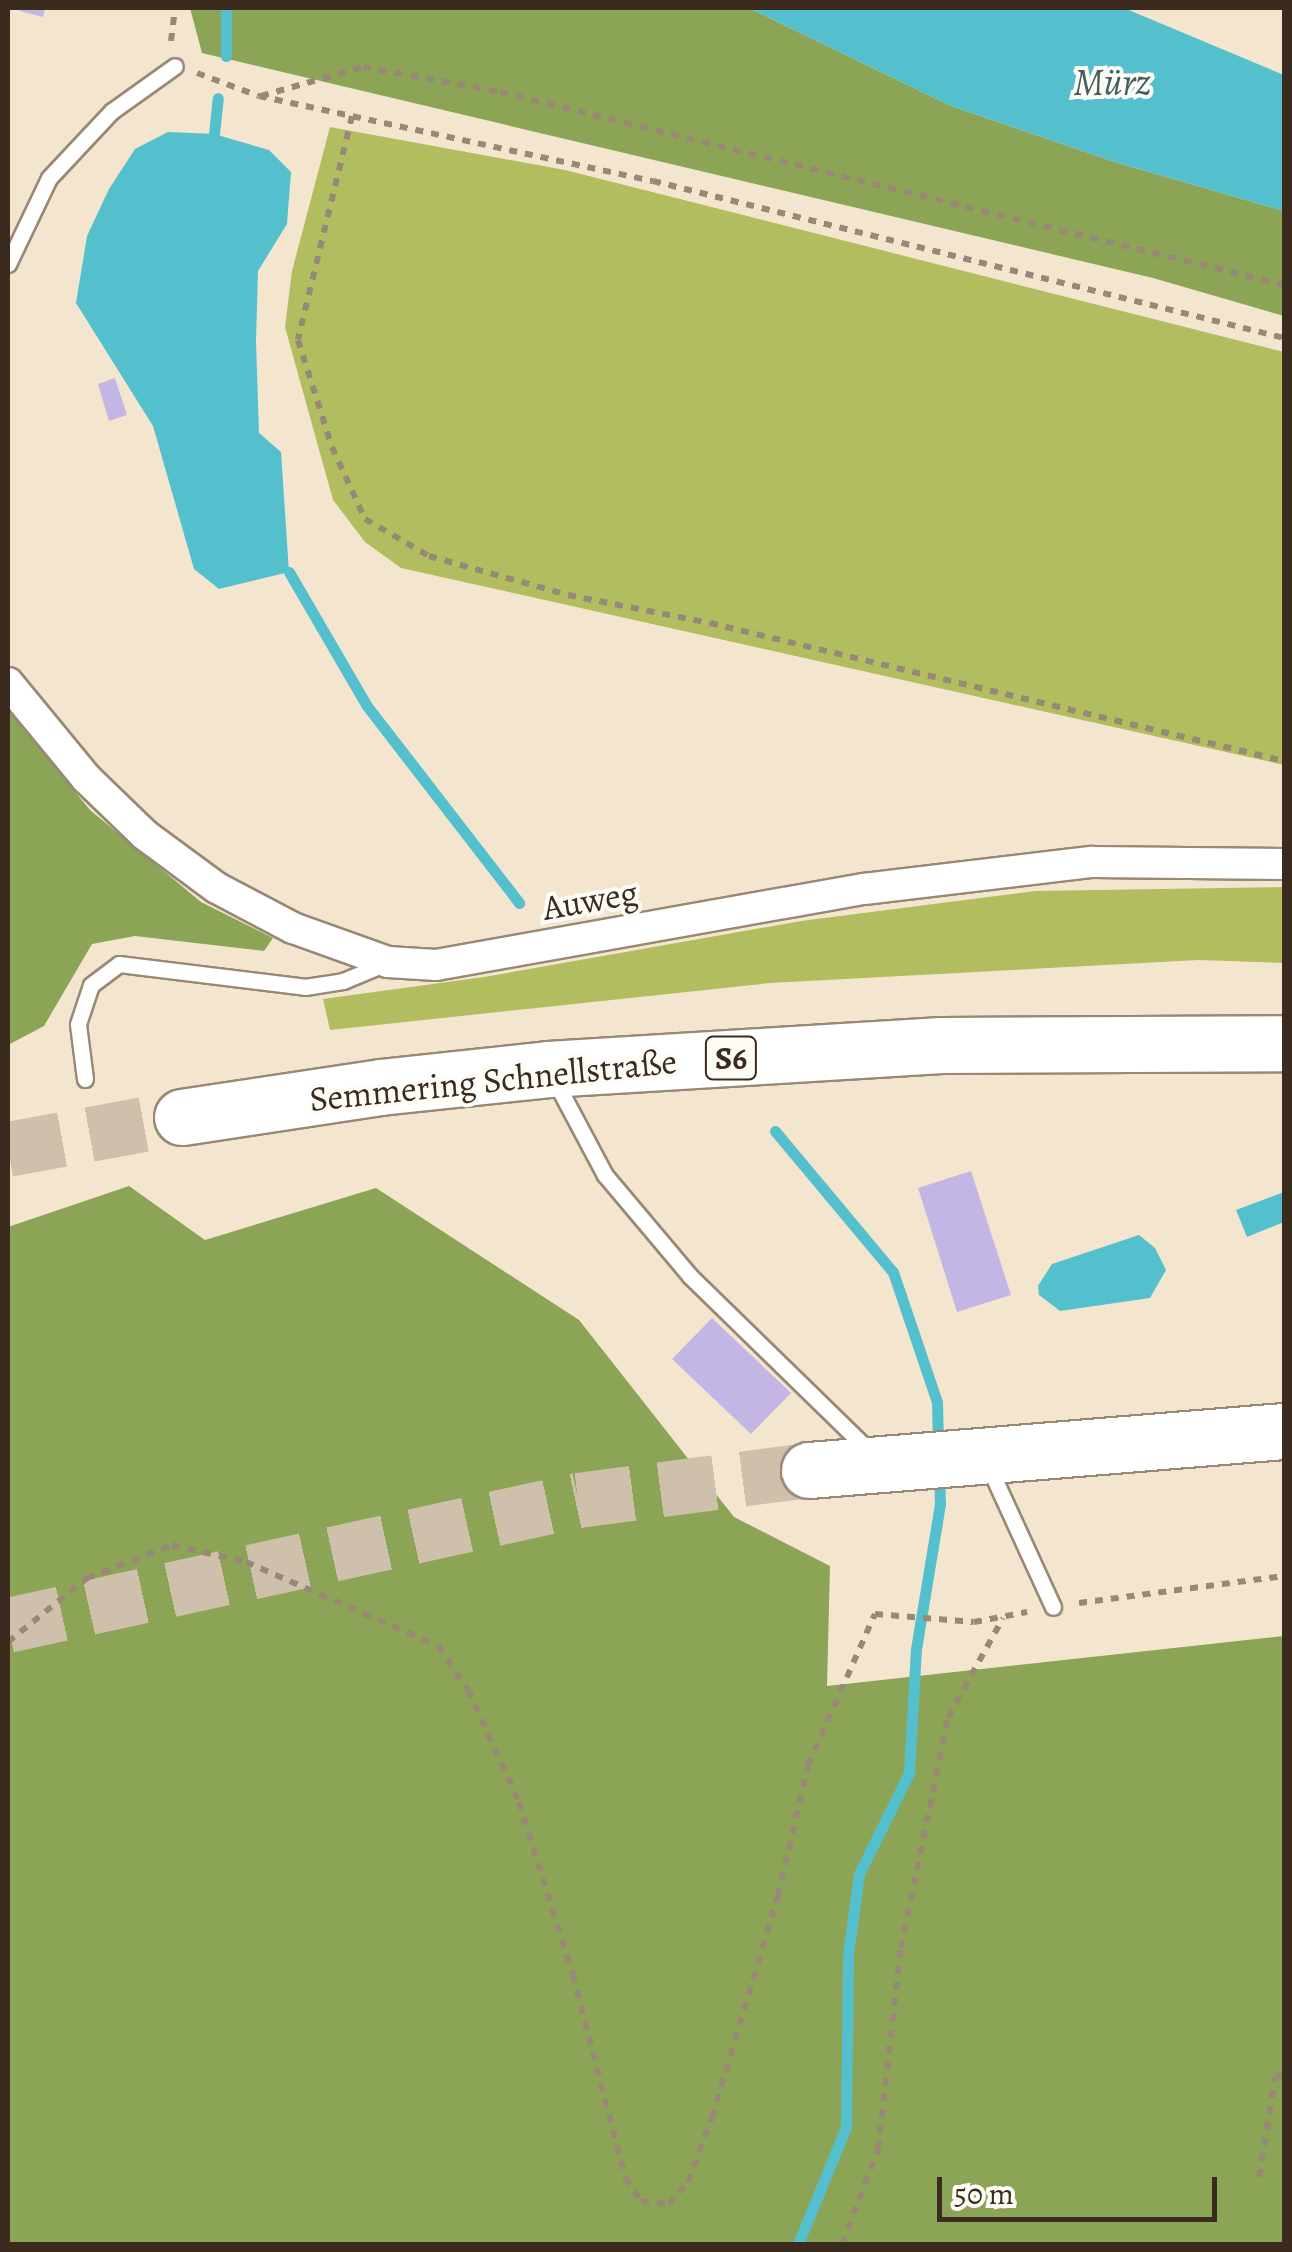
<!DOCTYPE html>
<html>
<head>
<meta charset="utf-8">
<style>
  body { margin:0 }
  #map { position:relative; width:1292px; height:2252px; overflow:hidden; background:#f4e6ce; font-family:Alegreya,serif }
  div>[style] { position:absolute }
  .green>* { inset:0; background:#b1bd5e }
  .forest>* { inset:0; background:#8ca455 }
  .water>* { inset:0; background:#54c0cd }
  .stream>* { height:11px; margin:-5.5px; padding:0 5.5px; transform-origin:5.5px; border-radius:5.5px; background:#54c0cd }
  .building>* { inset:0; background:#c3b6e4 }
  .motorway-tunnel>* { height:55px; margin-top:-27.5px; transform-origin:0; background:repeating-linear-gradient(90deg,#cfc0ab 0 55px,transparent 0 83px) }
  .path>* { height:6px; margin-top:-3px; transform-origin:0; background:repeating-linear-gradient(90deg,#988876 0 8px,transparent 0 16px) }
  .roads { filter:drop-shadow(2px 0 #988876) drop-shadow(-2px 0 #988876) drop-shadow(0 2px #988876) drop-shadow(0 -2px #988876) }
  .service>* { height:15px; margin:-7.5px; padding:0 7.5px; transform-origin:7.5px; border-radius:7.5px; background:#fff }
  .minor>* { height:30px; margin:-15px; padding:0 15px; transform-origin:15px; border-radius:15px; background:#fff }
  .motorway>* { height:55px; margin:-27.5px; padding:0 27.5px; transform-origin:27.5px; border-radius:27.5px; background:#fff }
  span { translate:-50% -50%; white-space:nowrap; text-align:center; line-height:1.15; -webkit-text-stroke:8px #fdfcf7; paint-order:stroke }
  .shield-label span { padding:2px 8px; background:#fdfcf7; border:2px solid; border-radius:8px; -webkit-text-stroke-width:0 }
  .shield-label { font-size:32px; color:#3b2a1e; font-weight:700 }
  .street-label { font-size:35px; color:#3b2a1e }
  .water-label { font-size:38px; color:#445e5b; font-style:italic }
  .frame { position:absolute; inset:0; border:10px solid #3b2a1e; pointer-events:none }
  .scale { position:absolute; left:937px; top:2177px; width:280px; height:45px; box-sizing:border-box; border:5px solid #3b2a1e; border-top:0; padding-left:12px; font-size:30px; line-height:35px; white-space:nowrap; color:#3b2a1e; -webkit-text-stroke:8px #fdfcf7; paint-order:stroke }
</style>
</head>
<body>
<div id="map">
  <div class="green">
    <i style="clip-path:polygon(330px 127px,565px 170px,1284px 352px,1284px 765px,401px 568px,365px 542px,333px 500px,285px 327px,292px 271px)"></i>
    <i style="clip-path:polygon(1284px 887px,1284px 963px,1198px 960px,770px 983px,330px 1030px,323px 999px,484px 977px,801px 921px,1035px 891px)"></i>
  </div>
  <div class="forest">
    <i style="clip-path:polygon(190px 8px,749px 8px,951px 106px,1118px 163px,1284px 211px,1284px 316px,1153px 278px,202px 53px)"></i>
    <i style="clip-path:polygon(8px 710px,90px 810px,201px 902px,273px 938px,264px 951px,135px 936px,92px 944px,44px 1026px,8px 1045px)"></i>
    <i style="clip-path:polygon(129px 1186px,205px 1240px,376px 1188px,579px 1320px,734px 1517px,830px 1566px,827px 1686px,1284px 1636px,1284px 2244px,8px 2244px,8px 1227px)"></i>
  </div>
  <div class="water">
    <i style="clip-path:polygon(749px 8px,1124px 8px,1284px 75px,1284px 211px,1118px 163px,951px 106px)"></i>
    <i style="clip-path:polygon(168px 132px,214px 134px,269px 150px,291px 172px,287px 224px,258px 271px,256px 341px,259px 433px,281px 452px,289px 572px,219px 589px,194px 569px,153px 426px,76px 303px,87px 236px,109px 189px,135px 149px)"></i>
    <i style="clip-path:polygon(1284px 1192px,1284px 1222px,1247px 1237px,1236px 1210px)"></i>
    <i style="clip-path:polygon(1139px 1235px,1155px 1248px,1166px 1270px,1150px 1298px,1060px 1311px,1039px 1295px,1038px 1286px,1052px 1264px)"></i>
  </div>
  <div class="stream">
    <i style="left:226px;top:56px;width:48px;rotate:-90deg"></i>
    <i style="left:214px;top:134px;width:36px;rotate:-84deg"></i>
    <i style="left:289px;top:572px;width:155px;rotate:59.8deg"></i>
    <i style="left:367px;top:706px;width:249px;rotate:52.3deg"></i>
    <i style="left:775px;top:1131px;width:184px;rotate:50.1deg"></i>
    <i style="left:893px;top:1272px;width:137px;rotate:71.3deg"></i>
    <i style="left:937px;top:1402px;width:42px;rotate:88.6deg"></i>
    <i style="left:798px;top:2244px;width:126px;rotate:-67.7deg"></i>
    <i style="left:846px;top:2127px;width:173px;rotate:-89.3deg"></i>
    <i style="left:848px;top:1954px;width:81px;rotate:-82.2deg"></i>
    <i style="left:859px;top:1874px;width:113px;rotate:-63.7deg"></i>
    <i style="left:909px;top:1773px;width:124px;rotate:-86.8deg"></i>
    <i style="left:916px;top:1649px;width:147px;rotate:-80.6deg"></i>
    <i style="left:940px;top:1504px;width:31px;rotate:-92deg"></i>
  </div>
  <div class="building">
    <i style="clip-path:polygon(21px 8px,45px 8px,43px 17px,20px 11px)"></i>
    <i style="clip-path:polygon(115px 378px,127px 415px,109px 421px,98px 384px)"></i>
    <i style="clip-path:polygon(971px 1171px,1011px 1295px,957px 1312px,918px 1188px)"></i>
    <i style="clip-path:polygon(712px 1318px,791px 1393px,751px 1434px,672px 1359px)"></i>
  </div>
  <div class="motorway-tunnel">
    <i style="left:8px;top:1149px;width:177px;rotate:-10.4deg"></i>
    <i style="left:8px;top:1625px;width:584px;rotate:-12.37deg"></i>
    <i style="left:578px;top:1500px;width:233px;rotate:-7.4deg"></i>
  </div>
  <div class="path">
    <i style="left:171px;top:41px;width:33px;rotate:-83deg"></i>
    <i style="left:197px;top:73px;width:66px;rotate:20.4deg"></i>
    <i style="left:259px;top:96px;width:403px;rotate:12.2deg"></i>
    <i style="left:653px;top:181px;width:650px;rotate:13.97deg"></i>
    <i style="left:261px;top:96px;width:106px;rotate:-15.9deg"></i>
    <i style="left:363px;top:67px;width:139px;rotate:10.3deg"></i>
    <i style="left:500px;top:92px;width:807px;rotate:13.83deg"></i>
    <i style="left:352px;top:116px;width:230px;rotate:103.6deg"></i>
    <i style="left:298px;top:340px;width:112px;rotate:72.4deg"></i>
    <i style="left:332px;top:447px;width:79px;rotate:65.4deg"></i>
    <i style="left:365px;top:519px;width:74px;rotate:30deg"></i>
    <i style="left:429px;top:556px;width:144px;rotate:15.7deg"></i>
    <i style="left:568px;top:595px;width:145px;rotate:11.2deg"></i>
    <i style="left:710px;top:623px;width:590px;rotate:13.52deg"></i>
    <i style="left:1079px;top:1603px;width:207px;rotate:-7.5deg"></i>
    <i style="left:8px;top:1642px;width:102px;rotate:-39deg"></i>
    <i style="left:87px;top:1578px;width:91px;rotate:-21.2deg"></i>
    <i style="left:172px;top:1545px;width:76px;rotate:12.9deg"></i>
    <i style="left:246px;top:1562px;width:210px;rotate:23.6deg"></i>
    <i style="left:438px;top:1646px;width:53px;rotate:55.7deg"></i>
    <i style="left:468px;top:1690px;width:123px;rotate:65.5deg"></i>
    <i style="left:519px;top:1802px;width:181px;rotate:72.7deg"></i>
    <i style="left:573px;top:1975px;width:210px;rotate:75.6deg"></i>
    <i style="left:625px;top:2178px;width:28px;rotate:55deg"></i>
    <i style="left:641px;top:2201px;width:28px;rotate:6deg"></i>
    <i style="left:669px;top:2204px;width:29px;rotate:-49deg"></i>
    <i style="left:688px;top:2182px;width:69px;rotate:-69.7deg"></i>
    <i style="left:712px;top:2117px;width:231px;rotate:-73.4deg"></i>
    <i style="left:778px;top:1896px;width:134px;rotate:-77.1deg"></i>
    <i style="left:808px;top:1765px;width:165px;rotate:-66.1deg"></i>
    <i style="left:875px;top:1614px;width:99px;rotate:4.6deg"></i>
    <i style="left:974px;top:1622px;width:54px;rotate:-10.7deg"></i>
    <i style="left:1259px;top:2177px;width:100px;rotate:-80.8deg"></i>
    <i style="left:1275px;top:2078px;width:10px;rotate:-29deg"></i>
    <i style="left:842px;top:2244px;width:102px;rotate:-69.2deg"></i>
    <i style="left:878px;top:2149px;width:202px;rotate:-83.5deg"></i>
    <i style="left:901px;top:1948px;width:236px;rotate:-78.5deg"></i>
    <i style="left:948px;top:1717px;width:113px;rotate:-60.9deg"></i>
  </div>
  <div class="roads">
    <div class="service">
      <i style="left:8px;top:264px;width:95px;rotate:-64.5deg"></i>
      <i style="left:49px;top:178px;width:92px;rotate:-46.8deg"></i>
      <i style="left:112px;top:111px;width:77px;rotate:-35.5deg"></i>
      <i style="left:85px;top:1079px;width:55px;rotate:-97.3deg"></i>
      <i style="left:78px;top:1024px;width:41px;rotate:-71.6deg"></i>
      <i style="left:91px;top:985px;width:35px;rotate:-37deg"></i>
      <i style="left:119px;top:964px;width:187px;rotate:7deg"></i>
      <i style="left:305px;top:987px;width:38px;rotate:-9deg"></i>
      <i style="left:343px;top:981px;width:44px;rotate:-22.5deg"></i>
      <i style="left:555px;top:1081px;width:106px;rotate:62deg"></i>
      <i style="left:605px;top:1175px;width:132px;rotate:49.9deg"></i>
      <i style="left:690px;top:1276px;width:249px;rotate:44.3deg"></i>
      <i style="left:988px;top:1465px;width:156px;rotate:65.4deg"></i>
    </div>
    <div class="minor">
      <i style="left:8px;top:683px;width:123px;rotate:50.6deg"></i>
      <i style="left:86px;top:778px;width:82px;rotate:44deg"></i>
      <i style="left:145px;top:835px;width:89px;rotate:36.4deg"></i>
      <i style="left:217px;top:888px;width:86px;rotate:27.8deg"></i>
      <i style="left:293px;top:928px;width:101px;rotate:19.7deg"></i>
      <i style="left:388px;top:962px;width:48px;rotate:3.6deg"></i>
      <i style="left:436px;top:965px;width:435px;rotate:-10.1deg"></i>
      <i style="left:864px;top:889px;width:230px;rotate:-6.8deg"></i>
      <i style="left:1092px;top:862px;width:192px;rotate:0.6deg"></i>
    </div>
    <div class="motorway">
      <i style="left:182px;top:1117px;width:200px;rotate:-8.6deg"></i>
      <i style="left:380px;top:1087px;width:169px;rotate:-6.1deg"></i>
      <i style="left:548px;top:1069px;width:394px;rotate:-3.5deg"></i>
      <i style="left:941px;top:1045px;width:343px;rotate:-0.3deg"></i>
      <i style="left:809px;top:1470px;width:477px;rotate:-4.7deg"></i>
    </div>
  </div>
  <div class="shield-label">
    <span style="left:731px;top:1058px">S6</span>
  </div>
  <div class="street-label">
    <span style="left:590px;top:900px;rotate:-10deg">Auweg</span>
    <span style="left:493px;top:1080px;rotate:-6deg">Semmering Schnellstraße</span>
  </div>
  <div class="water-label">
    <span style="left:1112px;top:83px">Mürz</span>
  </div>
  <div class="frame"></div>
  <div class="scale">50 m</div>
</div>
</body>
</html>
